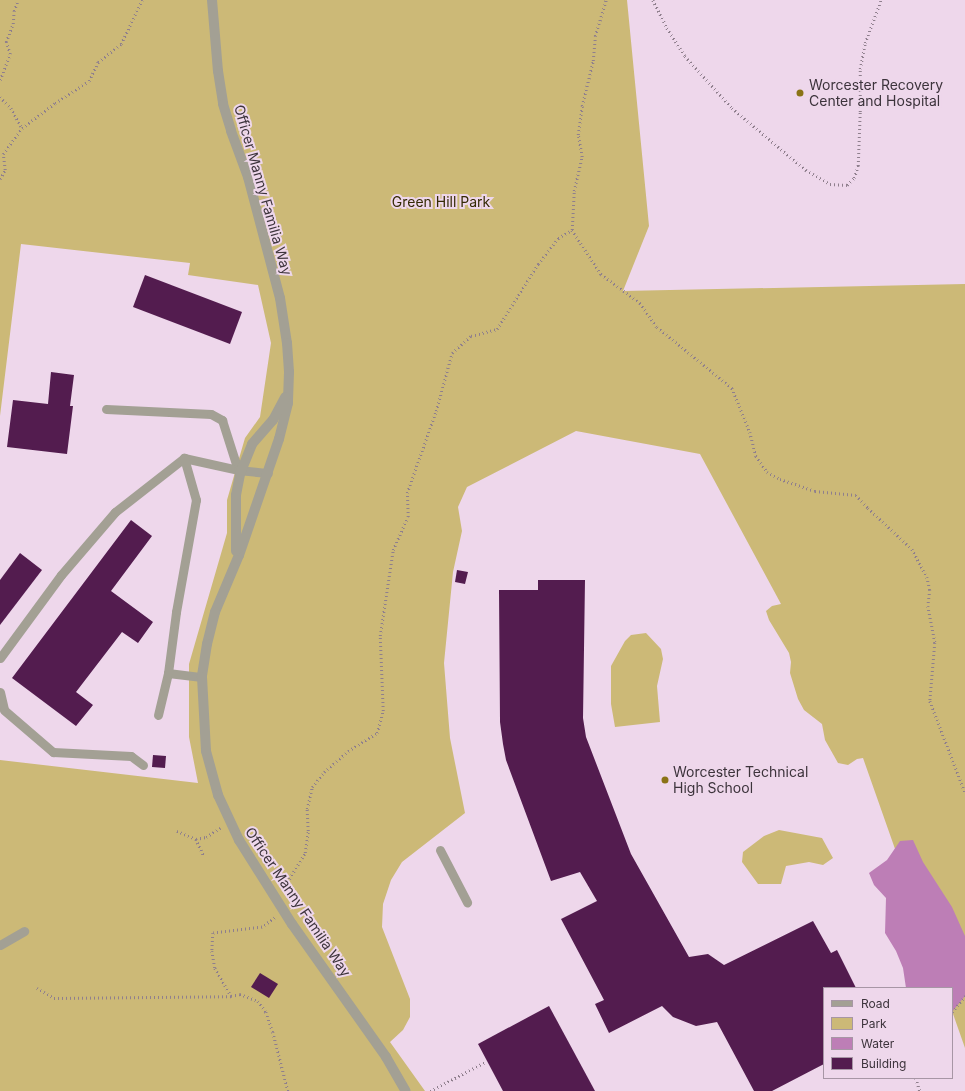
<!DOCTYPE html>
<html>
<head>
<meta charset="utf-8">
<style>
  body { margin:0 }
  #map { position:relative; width:965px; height:1091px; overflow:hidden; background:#eed7eb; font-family:Inter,sans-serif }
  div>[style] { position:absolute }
  .green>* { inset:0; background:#ccb977 }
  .water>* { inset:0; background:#bd7eb6 }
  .building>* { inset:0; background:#531c4f }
  .path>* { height:2.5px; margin-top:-1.25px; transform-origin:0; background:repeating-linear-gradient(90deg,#8f7f8d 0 1px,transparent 0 4px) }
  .service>* { height:9px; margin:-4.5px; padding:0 4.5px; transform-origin:4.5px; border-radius:4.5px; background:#a3a094 }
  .minor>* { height:10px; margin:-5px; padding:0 5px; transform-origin:5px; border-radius:5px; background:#a3a094 }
  .dots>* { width:11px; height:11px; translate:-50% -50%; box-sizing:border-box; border:2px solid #eed7eb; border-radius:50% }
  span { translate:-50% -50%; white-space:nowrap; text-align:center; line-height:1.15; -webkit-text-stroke:4px #eed7eb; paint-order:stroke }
  .poi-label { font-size:14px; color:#3d343c }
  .left { translate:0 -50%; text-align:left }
  .street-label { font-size:14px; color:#3d343c }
  .park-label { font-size:14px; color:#342a04 }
  .legend { position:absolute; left:823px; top:987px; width:130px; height:92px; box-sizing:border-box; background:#eed7eb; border:1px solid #a796a5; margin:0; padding:5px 7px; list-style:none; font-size:12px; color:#3d343c }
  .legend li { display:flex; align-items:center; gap:8px; height:20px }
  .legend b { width:20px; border:1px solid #a796a5 }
</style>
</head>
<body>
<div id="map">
  <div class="green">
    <i style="clip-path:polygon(0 0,627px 0,649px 226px,623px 291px,965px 284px,965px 1048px,952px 1011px,952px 988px,944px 988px,863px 758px,857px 759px,848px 765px,838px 763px,825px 740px,822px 724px,804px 710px,798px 699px,790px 673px,791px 662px,789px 653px,769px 620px,766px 611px,772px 606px,781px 604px,700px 454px,576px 431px,467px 487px,458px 507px,462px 531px,453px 572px,444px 663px,450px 738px,465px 813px,402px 862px,391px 880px,383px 904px,382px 927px,410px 999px,410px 1017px,403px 1030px,390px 1042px,425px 1091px,0 1091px,0 760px,198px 783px,189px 737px,189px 664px,227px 533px,227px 500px,245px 438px,260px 417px,271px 343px,258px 285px,188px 275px,190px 263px,21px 244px,0 416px)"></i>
    <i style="clip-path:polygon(646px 633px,661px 649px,663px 659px,657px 686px,660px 722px,615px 727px,611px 704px,611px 666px,625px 641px,631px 635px)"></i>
    <i style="clip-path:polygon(779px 830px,822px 838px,833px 858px,823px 865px,809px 862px,786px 866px,781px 884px,758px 884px,742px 862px,743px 852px,764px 836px)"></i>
  </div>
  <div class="water">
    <i style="clip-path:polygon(913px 840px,923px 862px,952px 907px,965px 936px,965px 996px,952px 1012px,952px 988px,906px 988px,903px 968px,896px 951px,885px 933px,886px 898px,874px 885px,869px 873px,887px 860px,900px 841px)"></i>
  </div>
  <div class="building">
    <i style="clip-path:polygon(145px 275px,242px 312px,230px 344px,133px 307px)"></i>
    <i style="clip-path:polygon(51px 372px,74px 375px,70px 406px,73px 406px,67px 454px,7px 447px,13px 400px,48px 404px)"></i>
    <i style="clip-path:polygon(131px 520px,152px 536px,111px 591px,153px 622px,138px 643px,122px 632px,76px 692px,93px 705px,76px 726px,12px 678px)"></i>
    <i style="clip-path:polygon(20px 553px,42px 570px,0 625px,0 580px)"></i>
    <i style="clip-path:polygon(457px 570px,468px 572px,465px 584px,455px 582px)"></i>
    <i style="clip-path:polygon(538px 580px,585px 580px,583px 718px,586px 737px,631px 854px,689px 957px,708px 954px,724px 965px,813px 921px,831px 953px,837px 950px,856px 988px,824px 988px,824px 1064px,772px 1091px,754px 1091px,717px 1022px,696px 1026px,673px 1017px,662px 1006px,609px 1033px,595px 1004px,604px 1000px,561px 919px,597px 901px,580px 872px,551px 881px,506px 760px,503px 744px,500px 722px,499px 590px,538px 590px)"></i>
    <i style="clip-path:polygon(153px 755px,166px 756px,165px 768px,152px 767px)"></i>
    <i style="clip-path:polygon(260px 973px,278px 984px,269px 998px,251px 987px)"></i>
    <i style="clip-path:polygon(549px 1006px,595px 1091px,503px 1091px,478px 1044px)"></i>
  </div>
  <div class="path">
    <i style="left:653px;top:0;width:31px;rotate:63deg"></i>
    <i style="left:667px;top:28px;width:33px;rotate:57deg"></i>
    <i style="left:685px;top:56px;width:70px;rotate:47.9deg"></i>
    <i style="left:732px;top:108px;width:97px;rotate:40deg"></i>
    <i style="left:806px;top:170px;width:28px;rotate:30deg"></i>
    <i style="left:830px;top:184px;width:17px;rotate:3deg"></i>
    <i style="left:847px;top:185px;width:10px;rotate:-45deg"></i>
    <i style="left:854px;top:178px;width:13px;rotate:-72deg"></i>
    <i style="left:858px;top:166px;width:54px;rotate:-87.9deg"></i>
    <i style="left:860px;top:112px;width:43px;rotate:-90deg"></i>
    <i style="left:860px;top:69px;width:26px;rotate:-79deg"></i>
    <i style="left:865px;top:43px;width:46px;rotate:-69.6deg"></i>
    <i style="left:0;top:80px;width:28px;rotate:-69deg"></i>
    <i style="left:10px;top:54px;width:13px;rotate:-108deg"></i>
    <i style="left:6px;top:42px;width:19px;rotate:-69deg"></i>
    <i style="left:13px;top:24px;width:13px;rotate:-86deg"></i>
    <i style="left:14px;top:11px;width:12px;rotate:-70deg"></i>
    <i style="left:0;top:97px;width:16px;rotate:45deg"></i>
    <i style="left:11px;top:108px;width:23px;rotate:61deg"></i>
    <i style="left:0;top:179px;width:10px;rotate:-61deg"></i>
    <i style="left:5px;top:170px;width:16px;rotate:-97deg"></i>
    <i style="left:3px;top:154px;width:32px;rotate:-54deg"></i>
    <i style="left:22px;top:128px;width:41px;rotate:-37.1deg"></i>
    <i style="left:55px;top:103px;width:40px;rotate:-32.9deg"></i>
    <i style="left:89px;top:81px;width:21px;rotate:-65deg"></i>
    <i style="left:98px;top:62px;width:29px;rotate:-38deg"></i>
    <i style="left:121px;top:44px;width:49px;rotate:-64.5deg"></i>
    <i style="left:572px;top:230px;width:53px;rotate:56.6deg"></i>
    <i style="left:601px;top:274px;width:49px;rotate:36.6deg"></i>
    <i style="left:640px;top:303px;width:29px;rotate:55deg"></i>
    <i style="left:657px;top:327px;width:97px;rotate:39.1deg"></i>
    <i style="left:732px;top:388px;width:48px;rotate:67.8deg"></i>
    <i style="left:750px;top:432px;width:25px;rotate:76deg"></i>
    <i style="left:756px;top:456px;width:19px;rotate:55deg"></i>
    <i style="left:767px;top:472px;width:15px;rotate:28deg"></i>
    <i style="left:780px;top:479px;width:37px;rotate:19deg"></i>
    <i style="left:815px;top:491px;width:41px;rotate:5.6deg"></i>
    <i style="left:856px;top:495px;width:18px;rotate:47deg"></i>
    <i style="left:868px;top:508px;width:60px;rotate:43deg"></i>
    <i style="left:912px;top:549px;width:32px;rotate:62deg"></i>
    <i style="left:927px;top:577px;width:13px;rotate:77deg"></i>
    <i style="left:930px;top:590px;width:16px;rotate:97deg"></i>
    <i style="left:928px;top:606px;width:38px;rotate:79deg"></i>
    <i style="left:935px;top:643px;width:58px;rotate:94.9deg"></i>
    <i style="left:930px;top:701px;width:97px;rotate:69deg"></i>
    <i style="left:177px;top:831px;width:21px;rotate:23deg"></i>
    <i style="left:196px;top:839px;width:10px;rotate:-11deg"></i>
    <i style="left:206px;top:837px;width:17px;rotate:-33deg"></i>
    <i style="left:196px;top:839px;width:19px;rotate:65deg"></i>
    <i style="left:283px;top:889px;width:42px;rotate:-58.6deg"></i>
    <i style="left:305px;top:853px;width:22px;rotate:-82deg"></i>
    <i style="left:308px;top:831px;width:22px;rotate:-93deg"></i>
    <i style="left:307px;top:809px;width:23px;rotate:-77deg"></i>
    <i style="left:312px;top:787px;width:19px;rotate:-51deg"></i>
    <i style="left:324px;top:772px;width:32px;rotate:-41deg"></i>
    <i style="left:348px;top:751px;width:34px;rotate:-32deg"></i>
    <i style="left:377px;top:733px;width:23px;rotate:-75deg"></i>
    <i style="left:383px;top:711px;width:75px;rotate:-92.3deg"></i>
    <i style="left:380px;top:636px;width:87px;rotate:-81.4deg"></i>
    <i style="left:393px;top:550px;width:36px;rotate:-66deg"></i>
    <i style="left:408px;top:517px;width:24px;rotate:-92deg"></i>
    <i style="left:407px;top:493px;width:87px;rotate:-70.5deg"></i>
    <i style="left:436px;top:411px;width:60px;rotate:-74.6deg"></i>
    <i style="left:452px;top:353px;width:25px;rotate:-42deg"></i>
    <i style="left:471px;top:336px;width:27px;rotate:-15deg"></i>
    <i style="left:497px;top:329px;width:77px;rotate:-57.8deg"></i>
    <i style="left:538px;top:264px;width:33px;rotate:-52deg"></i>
    <i style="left:558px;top:238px;width:16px;rotate:-30deg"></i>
    <i style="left:572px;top:230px;width:39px;rotate:-87deg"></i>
    <i style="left:574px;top:191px;width:35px;rotate:-77deg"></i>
    <i style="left:582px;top:157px;width:22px;rotate:-100deg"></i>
    <i style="left:578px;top:135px;width:29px;rotate:-82deg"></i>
    <i style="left:582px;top:106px;width:46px;rotate:-76.3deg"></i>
    <i style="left:593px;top:61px;width:25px;rotate:-85deg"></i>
    <i style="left:595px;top:36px;width:38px;rotate:-73deg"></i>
    <i style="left:275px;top:918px;width:16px;rotate:145deg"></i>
    <i style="left:262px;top:927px;width:49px;rotate:173deg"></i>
    <i style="left:213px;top:933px;width:18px;rotate:93deg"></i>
    <i style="left:212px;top:951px;width:17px;rotate:80deg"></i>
    <i style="left:215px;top:968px;width:32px;rotate:60deg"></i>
    <i style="left:231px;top:996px;width:9px;rotate:-13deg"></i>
    <i style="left:240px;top:994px;width:19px;rotate:21deg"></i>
    <i style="left:258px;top:1001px;width:14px;rotate:54deg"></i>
    <i style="left:266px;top:1012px;width:21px;rotate:71deg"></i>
    <i style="left:273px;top:1032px;width:61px;rotate:75.7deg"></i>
    <i style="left:37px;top:988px;width:20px;rotate:30deg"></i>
    <i style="left:54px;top:998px;width:177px;rotate:-0.6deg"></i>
    <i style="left:952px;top:1012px;width:21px;rotate:-51deg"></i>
    <i style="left:916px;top:1078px;width:14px;rotate:73deg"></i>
    <i style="left:430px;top:1091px;width:62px;rotate:-27.8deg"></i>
  </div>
  <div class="service">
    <i style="left:106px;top:409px;width:105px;rotate:2.7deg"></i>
    <i style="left:211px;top:414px;width:13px;rotate:29deg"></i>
    <i style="left:222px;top:420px;width:52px;rotate:72.3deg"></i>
    <i style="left:0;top:658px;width:103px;rotate:-53.7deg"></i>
    <i style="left:61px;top:575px;width:83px;rotate:-49.4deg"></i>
    <i style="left:115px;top:512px;width:88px;rotate:-38deg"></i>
    <i style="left:184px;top:458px;width:55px;rotate:12.5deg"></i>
    <i style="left:238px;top:470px;width:30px;rotate:6deg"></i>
    <i style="left:168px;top:673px;width:34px;rotate:7deg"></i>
    <i style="left:0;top:692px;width:18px;rotate:77deg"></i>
    <i style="left:4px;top:710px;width:65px;rotate:40.6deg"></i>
    <i style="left:53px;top:752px;width:78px;rotate:2.9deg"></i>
    <i style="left:131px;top:756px;width:15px;rotate:37deg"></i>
    <i style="left:158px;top:715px;width:43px;rotate:-76.6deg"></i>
    <i style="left:168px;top:673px;width:62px;rotate:-82.5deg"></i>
    <i style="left:176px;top:612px;width:114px;rotate:-79.9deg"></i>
    <i style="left:196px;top:500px;width:44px;rotate:-105.9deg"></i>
    <i style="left:440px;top:850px;width:59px;rotate:62.6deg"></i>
    <i style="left:0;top:945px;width:28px;rotate:-30deg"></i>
  </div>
  <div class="minor">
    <i style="left:212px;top:0;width:71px;rotate:85.2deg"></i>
    <i style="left:218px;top:71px;width:33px;rotate:81deg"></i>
    <i style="left:223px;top:104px;width:28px;rotate:73deg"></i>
    <i style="left:231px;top:131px;width:49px;rotate:69.7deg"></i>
    <i style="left:248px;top:177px;width:125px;rotate:75.2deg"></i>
    <i style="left:280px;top:298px;width:46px;rotate:81.2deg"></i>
    <i style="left:287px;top:343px;width:29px;rotate:86deg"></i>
    <i style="left:289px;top:372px;width:31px;rotate:92deg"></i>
    <i style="left:288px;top:403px;width:37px;rotate:104deg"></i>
    <i style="left:279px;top:439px;width:123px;rotate:109deg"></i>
    <i style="left:239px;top:555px;width:62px;rotate:112.8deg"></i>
    <i style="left:215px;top:612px;width:33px;rotate:104deg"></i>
    <i style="left:207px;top:644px;width:33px;rotate:99deg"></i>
    <i style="left:202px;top:677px;width:74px;rotate:86.9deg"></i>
    <i style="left:206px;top:751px;width:46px;rotate:74.7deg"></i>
    <i style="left:218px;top:795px;width:50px;rotate:65deg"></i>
    <i style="left:239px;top:840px;width:99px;rotate:57.8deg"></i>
    <i style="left:292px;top:924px;width:163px;rotate:54.7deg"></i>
    <i style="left:386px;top:1057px;width:39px;rotate:60deg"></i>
    <i style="left:236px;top:551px;width:56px;rotate:-90deg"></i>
    <i style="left:236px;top:495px;width:21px;rotate:-79deg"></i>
    <i style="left:240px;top:474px;width:32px;rotate:-68deg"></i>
    <i style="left:252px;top:444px;width:32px;rotate:-49deg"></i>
    <i style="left:273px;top:420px;width:26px;rotate:-62deg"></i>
  </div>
  <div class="dots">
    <i style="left:800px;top:93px;background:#8a7316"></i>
    <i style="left:665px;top:780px;background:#8a7316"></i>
  </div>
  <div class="poi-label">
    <span class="left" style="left:809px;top:93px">Worcester Recovery<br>Center and Hospital</span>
    <span class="left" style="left:673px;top:780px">Worcester Technical<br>High School</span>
  </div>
  <div class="street-label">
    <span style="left:263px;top:190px;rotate:74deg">Officer Manny Familia Way</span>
    <span style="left:298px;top:902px;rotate:56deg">Officer Manny Familia Way</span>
  </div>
  <div class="park-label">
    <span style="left:441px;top:202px">Green Hill Park</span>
  </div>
  <ul class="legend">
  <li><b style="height:5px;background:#a3a094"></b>Road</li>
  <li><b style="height:11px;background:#ccb977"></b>Park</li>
  <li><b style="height:11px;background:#bd7eb6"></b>Water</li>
  <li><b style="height:11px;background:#531c4f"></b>Building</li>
  </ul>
</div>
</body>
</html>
